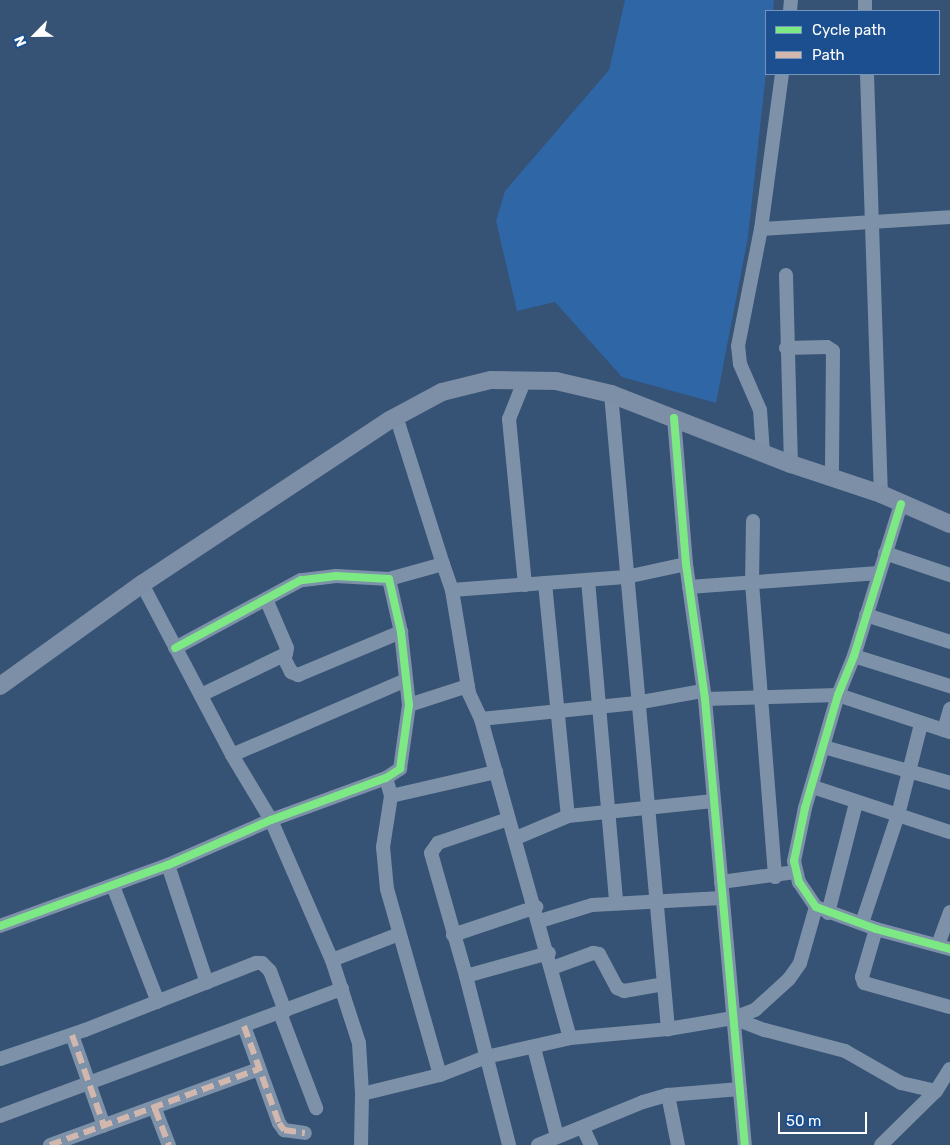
<!DOCTYPE html>
<html>
<head>
<meta charset="utf-8">
<style>
  body { margin:0 }
  #map { position:relative; width:950px; height:1145px; overflow:hidden; background:#365274; font-family:Rubik,sans-serif }
  div>[style] { position:absolute }
  .green>* { inset:0; background:#2f66a5 }
  .minor>* { height:14px; margin:-7px; padding:0 7px; transform-origin:7px; border-radius:7px; background:#7d92a8 }
  .major>* { height:18px; margin:-9px; padding:0 9px; transform-origin:9px; border-radius:9px; background:#7d8ea7 }
  .quiet>* { height:6px; margin-top:-3px; transform-origin:0; background:repeating-linear-gradient(90deg,#d1b7ad 0 12px,transparent 0 18px) }
  .cycleway>* { height:8px; margin:-4px; padding:0 4px; transform-origin:4px; border-radius:4px; background:#7ce984 }
  span { translate:-50% -50%; white-space:nowrap; text-align:center; line-height:1.15; -webkit-text-stroke:4px #1b4f8f; paint-order:stroke }
  .legend { position:absolute; left:765px; top:10px; width:175px; height:65px; box-sizing:border-box; background:#1b4f8f; border:1px solid #7695bc; margin:0; padding:6px 9px; list-style:none; font-size:15px; color:#fff }
  .legend li { display:flex; align-items:center; gap:10px; height:25px }
  .legend b { width:25px; border:1px solid #7695bc }
  .north { position:absolute; left:10px; top:10px; width:50px; height:50px; -webkit-text-stroke:4px #1b4f8f; paint-order:stroke; rotate:247deg; font-size:14px; font-weight:700; line-height:20px; text-align:center; color:#fff }
  .north::after { content:''; display:block; margin:auto; width:18px; height:22px; background:#fff; clip-path:polygon(50% 0,100% 100%,50% 72%,0 100%) }
  .scale { position:absolute; left:778px; top:1112px; width:89px; height:22px; box-sizing:border-box; border:2px solid #fff; border-top:0; padding-left:6px; font-size:15px; line-height:18px; white-space:nowrap; color:#fff; -webkit-text-stroke:4px #1b4f8f; paint-order:stroke }
</style>
</head>
<body>
<div id="map">
  <div class="green">
    <i style="clip-path:polygon(625px 0,774px 0,773px 11px,766px 11px,766px 73px,748px 237px,716px 403px,622px 377px,555px 302px,517px 311px,496px 221px,505px 191px,609px 70px)"></i>
  </div>
  <div class="minor">
    <i style="left:865px;top:0;width:11px;rotate:90deg"></i>
    <i style="left:790px;top:11px;width:11px;rotate:-85deg"></i>
    <i style="left:867px;top:74px;width:420px;rotate:88.1deg"></i>
    <i style="left:761px;top:229px;width:189px;rotate:-3.6deg"></i>
    <i style="left:786px;top:275px;width:189px;rotate:88.5deg"></i>
    <i style="left:786px;top:348px;width:41px;rotate:-1.4deg"></i>
    <i style="left:827px;top:347px;width:7px;rotate:34deg"></i>
    <i style="left:833px;top:351px;width:127px;rotate:90.5deg"></i>
    <i style="left:611px;top:394px;width:638px;rotate:84.87deg"></i>
    <i style="left:396px;top:416px;width:155px;rotate:72.4deg"></i>
    <i style="left:674px;top:418px;width:146px;rotate:85.3deg"></i>
    <i style="left:686px;top:564px;width:136px;rotate:82deg"></i>
    <i style="left:705px;top:699px;width:448px;rotate:84.9deg"></i>
    <i style="left:763px;top:453px;width:43px;rotate:-94deg"></i>
    <i style="left:760px;top:410px;width:50px;rotate:-113.5deg"></i>
    <i style="left:740px;top:364px;width:18px;rotate:-96deg"></i>
    <i style="left:738px;top:346px;width:119px;rotate:-78.9deg"></i>
    <i style="left:761px;top:229px;width:156px;rotate:-82.3deg"></i>
    <i style="left:901px;top:504px;width:159px;rotate:107.2deg"></i>
    <i style="left:854px;top:656px;width:42px;rotate:112.3deg"></i>
    <i style="left:838px;top:695px;width:118px;rotate:106.3deg"></i>
    <i style="left:805px;top:808px;width:54px;rotate:101.7deg"></i>
    <i style="left:794px;top:861px;width:22px;rotate:77deg"></i>
    <i style="left:799px;top:882px;width:30px;rotate:56deg"></i>
    <i style="left:816px;top:907px;width:64px;rotate:20.1deg"></i>
    <i style="left:876px;top:929px;width:77px;rotate:15.1deg"></i>
    <i style="left:753px;top:521px;width:62px;rotate:90.9deg"></i>
    <i style="left:752px;top:583px;width:295px;rotate:85.5deg"></i>
    <i style="left:885px;top:553px;width:69px;rotate:18.7deg"></i>
    <i style="left:389px;top:579px;width:56px;rotate:-15.5deg"></i>
    <i style="left:443px;top:564px;width:28px;rotate:71deg"></i>
    <i style="left:588px;top:580px;width:324px;rotate:85deg"></i>
    <i style="left:545px;top:583px;width:234px;rotate:84.4deg"></i>
    <i style="left:142px;top:584px;width:193px;rotate:62.2deg"></i>
    <i style="left:232px;top:755px;width:76px;rotate:59deg"></i>
    <i style="left:271px;top:820px;width:153px;rotate:66.5deg"></i>
    <i style="left:332px;top:960px;width:87px;rotate:72deg"></i>
    <i style="left:359px;top:1043px;width:51px;rotate:86.6deg"></i>
    <i style="left:362px;top:1094px;width:51px;rotate:91.1deg"></i>
    <i style="left:525px;top:585px;width:167px;rotate:-95.5deg"></i>
    <i style="left:509px;top:419px;width:43px;rotate:-68.2deg"></i>
    <i style="left:689px;top:587px;width:190px;rotate:-4.2deg"></i>
    <i style="left:866px;top:615px;width:88px;rotate:17.8deg"></i>
    <i style="left:283px;top:656px;width:18px;rotate:63deg"></i>
    <i style="left:291px;top:672px;width:8px;rotate:23deg"></i>
    <i style="left:298px;top:675px;width:112px;rotate:-22.7deg"></i>
    <i style="left:854px;top:656px;width:101px;rotate:17.4deg"></i>
    <i style="left:201px;top:695px;width:94px;rotate:-25.8deg"></i>
    <i style="left:286px;top:654px;width:6px;rotate:-81deg"></i>
    <i style="left:287px;top:648px;width:53px;rotate:-113.2deg"></i>
    <i style="left:705px;top:699px;width:133px;rotate:-1.7deg"></i>
    <i style="left:838px;top:695px;width:118px;rotate:18.3deg"></i>
    <i style="left:409px;top:705px;width:62px;rotate:-17.9deg"></i>
    <i style="left:481px;top:719px;width:29px;rotate:-115deg"></i>
    <i style="left:469px;top:693px;width:104px;rotate:-99.4deg"></i>
    <i style="left:452px;top:590px;width:174px;rotate:-4.3deg"></i>
    <i style="left:626px;top:577px;width:61px;rotate:-12.2deg"></i>
    <i style="left:944px;top:730px;width:22px;rotate:-74deg"></i>
    <i style="left:824px;top:747px;width:131px;rotate:15.9deg"></i>
    <i style="left:232px;top:755px;width:189px;rotate:-23.3deg"></i>
    <i style="left:386px;top:778px;width:19px;rotate:74deg"></i>
    <i style="left:391px;top:796px;width:52px;rotate:98.9deg"></i>
    <i style="left:383px;top:847px;width:42px;rotate:84.6deg"></i>
    <i style="left:387px;top:889px;width:193px;rotate:74.1deg"></i>
    <i style="left:813px;top:787px;width:144px;rotate:18.2deg"></i>
    <i style="left:391px;top:796px;width:108px;rotate:-12.9deg"></i>
    <i style="left:508px;top:819px;width:74px;rotate:161.1deg"></i>
    <i style="left:438px;top:843px;width:12px;rotate:125deg"></i>
    <i style="left:431px;top:853px;width:128px;rotate:74.1deg"></i>
    <i style="left:466px;top:976px;width:174px;rotate:75.7deg"></i>
    <i style="left:516px;top:838px;width:56px;rotate:-22.9deg"></i>
    <i style="left:568px;top:816px;width:146px;rotate:-5.9deg"></i>
    <i style="left:168px;top:865px;width:124px;rotate:71.7deg"></i>
    <i style="left:721px;top:882px;width:75px;rotate:-7.7deg"></i>
    <i style="left:113px;top:886px;width:124px;rotate:68.8deg"></i>
    <i style="left:828px;top:913px;width:114px;rotate:-75.7deg"></i>
    <i style="left:540px;top:921px;width:54px;rotate:-17.1deg"></i>
    <i style="left:592px;top:905px;width:130px;rotate:-3.1deg"></i>
    <i style="left:862px;top:923px;width:114px;rotate:-71.6deg"></i>
    <i style="left:898px;top:815px;width:94px;rotate:-75.8deg"></i>
    <i style="left:0;top:926px;width:179px;rotate:-20deg"></i>
    <i style="left:168px;top:865px;width:112px;rotate:-23.6deg"></i>
    <i style="left:271px;top:820px;width:122px;rotate:-20.1deg"></i>
    <i style="left:386px;top:778px;width:17px;rotate:-33deg"></i>
    <i style="left:400px;top:769px;width:65px;rotate:-82deg"></i>
    <i style="left:409px;top:705px;width:73px;rotate:-96.3deg"></i>
    <i style="left:401px;top:632px;width:54px;rotate:-102.8deg"></i>
    <i style="left:389px;top:579px;width:53px;rotate:-176.8deg"></i>
    <i style="left:336px;top:576px;width:35px;rotate:173deg"></i>
    <i style="left:301px;top:580px;width:143px;rotate:151.6deg"></i>
    <i style="left:876px;top:929px;width:50px;rotate:106.3deg"></i>
    <i style="left:862px;top:977px;width:6px;rotate:72deg"></i>
    <i style="left:864px;top:983px;width:89px;rotate:15.6deg"></i>
    <i style="left:453px;top:935px;width:88px;rotate:-18.6deg"></i>
    <i style="left:938px;top:945px;width:35px;rotate:-70deg"></i>
    <i style="left:332px;top:960px;width:72px;rotate:-21.2deg"></i>
    <i style="left:552px;top:968px;width:44px;rotate:-20.1deg"></i>
    <i style="left:593px;top:953px;width:6px;rotate:9deg"></i>
    <i style="left:599px;top:954px;width:38px;rotate:62deg"></i>
    <i style="left:617px;top:988px;width:8px;rotate:23deg"></i>
    <i style="left:624px;top:991px;width:40px;rotate:-10deg"></i>
    <i style="left:466px;top:976px;width:86px;rotate:-15.5deg"></i>
    <i style="left:280px;top:1013px;width:102px;rotate:69.2deg"></i>
    <i style="left:733px;top:1018px;width:34px;rotate:21deg"></i>
    <i style="left:765px;top:1030px;width:83px;rotate:14.7deg"></i>
    <i style="left:845px;top:1051px;width:64px;rotate:29.7deg"></i>
    <i style="left:901px;top:1083px;width:36px;rotate:13deg"></i>
    <i style="left:244px;top:1026px;width:103px;rotate:70.2deg"></i>
    <i style="left:279px;top:1123px;width:9px;rotate:54deg"></i>
    <i style="left:284px;top:1130px;width:21px;rotate:8deg"></i>
    <i style="left:72px;top:1035px;width:96px;rotate:70.6deg"></i>
    <i style="left:570px;top:1038px;width:331px;rotate:-105.6deg"></i>
    <i style="left:481px;top:719px;width:156px;rotate:-5.9deg"></i>
    <i style="left:636px;top:703px;width:68px;rotate:-10.2deg"></i>
    <i style="left:534px;top:1048px;width:91px;rotate:75.4deg"></i>
    <i style="left:0;top:1059px;width:90px;rotate:-18.8deg"></i>
    <i style="left:85px;top:1030px;width:184px;rotate:-21.4deg"></i>
    <i style="left:256px;top:963px;width:6px"></i>
    <i style="left:262px;top:963px;width:11px;rotate:45deg"></i>
    <i style="left:270px;top:971px;width:43px;rotate:69.4deg"></i>
    <i style="left:362px;top:1094px;width:80px;rotate:-13.7deg"></i>
    <i style="left:440px;top:1075px;width:49px;rotate:-21.4deg"></i>
    <i style="left:486px;top:1057px;width:86px;rotate:-12.7deg"></i>
    <i style="left:570px;top:1038px;width:98px;rotate:-5.2deg"></i>
    <i style="left:668px;top:1029px;width:66px;rotate:-9.6deg"></i>
    <i style="left:733px;top:1018px;width:23px;rotate:-20deg"></i>
    <i style="left:755px;top:1010px;width:46px;rotate:-42.4deg"></i>
    <i style="left:789px;top:979px;width:19px;rotate:-55deg"></i>
    <i style="left:800px;top:963px;width:58px;rotate:-74.1deg"></i>
    <i style="left:668px;top:1095px;width:51px;rotate:78.7deg"></i>
    <i style="left:155px;top:1109px;width:39px;rotate:69deg"></i>
    <i style="left:0;top:1116px;width:365px;rotate:-20.4deg"></i>
    <i style="left:583px;top:1128px;width:19px;rotate:65deg"></i>
    <i style="left:50px;top:1145px;width:222px;rotate:-20deg"></i>
    <i style="left:538px;top:1145px;width:113px;rotate:-22.3deg"></i>
    <i style="left:643px;top:1102px;width:26px;rotate:-16deg"></i>
    <i style="left:668px;top:1095px;width:72px;rotate:-4.8deg"></i>
    <i style="left:881px;top:1145px;width:77px;rotate:-44.5deg"></i>
    <i style="left:936px;top:1091px;width:26px;rotate:-58deg"></i>
  </div>
  <div class="major">
    <i style="left:0;top:686px;width:175px;rotate:-35.7deg"></i>
    <i style="left:142px;top:584px;width:297px;rotate:-33.5deg"></i>
    <i style="left:390px;top:420px;width:59px;rotate:-28.3deg"></i>
    <i style="left:442px;top:392px;width:50px;rotate:-13.8deg"></i>
    <i style="left:491px;top:380px;width:65px;rotate:0.9deg"></i>
    <i style="left:556px;top:381px;width:57px;rotate:13.3deg"></i>
    <i style="left:611px;top:394px;width:193px;rotate:21.3deg"></i>
    <i style="left:791px;top:464px;width:95px;rotate:18.4deg"></i>
    <i style="left:881px;top:494px;width:75px;rotate:23.5deg"></i>
  </div>
  <div class="quiet">
    <i style="left:244px;top:1026px;width:103px;rotate:70.2deg"></i>
    <i style="left:279px;top:1123px;width:9px;rotate:54deg"></i>
    <i style="left:284px;top:1130px;width:21px;rotate:8deg"></i>
    <i style="left:72px;top:1035px;width:96px;rotate:70.6deg"></i>
    <i style="left:155px;top:1109px;width:39px;rotate:69deg"></i>
    <i style="left:50px;top:1145px;width:222px;rotate:-20deg"></i>
  </div>
  <div class="cycleway">
    <i style="left:674px;top:418px;width:146px;rotate:85.3deg"></i>
    <i style="left:686px;top:564px;width:136px;rotate:82deg"></i>
    <i style="left:705px;top:699px;width:448px;rotate:84.9deg"></i>
    <i style="left:901px;top:504px;width:159px;rotate:107.2deg"></i>
    <i style="left:854px;top:656px;width:42px;rotate:112.3deg"></i>
    <i style="left:838px;top:695px;width:118px;rotate:106.3deg"></i>
    <i style="left:805px;top:808px;width:54px;rotate:101.7deg"></i>
    <i style="left:794px;top:861px;width:22px;rotate:77deg"></i>
    <i style="left:799px;top:882px;width:30px;rotate:56deg"></i>
    <i style="left:816px;top:907px;width:64px;rotate:20.1deg"></i>
    <i style="left:876px;top:929px;width:77px;rotate:15.1deg"></i>
    <i style="left:0;top:926px;width:179px;rotate:-20deg"></i>
    <i style="left:168px;top:865px;width:112px;rotate:-23.6deg"></i>
    <i style="left:271px;top:820px;width:122px;rotate:-20.1deg"></i>
    <i style="left:386px;top:778px;width:17px;rotate:-33deg"></i>
    <i style="left:400px;top:769px;width:65px;rotate:-82deg"></i>
    <i style="left:409px;top:705px;width:73px;rotate:-96.3deg"></i>
    <i style="left:401px;top:632px;width:54px;rotate:-102.8deg"></i>
    <i style="left:389px;top:579px;width:53px;rotate:-176.8deg"></i>
    <i style="left:336px;top:576px;width:35px;rotate:173deg"></i>
    <i style="left:301px;top:580px;width:143px;rotate:151.6deg"></i>
  </div>
  <ul class="legend">
  <li><b style="height:6px;background:#7ce984"></b>Cycle path</li>
  <li><b style="height:6px;background:#d1b7ad"></b>Path</li>
  </ul>
  <div class="north">N</div>
  <div class="scale">50 m</div>
</div>
</body>
</html>
